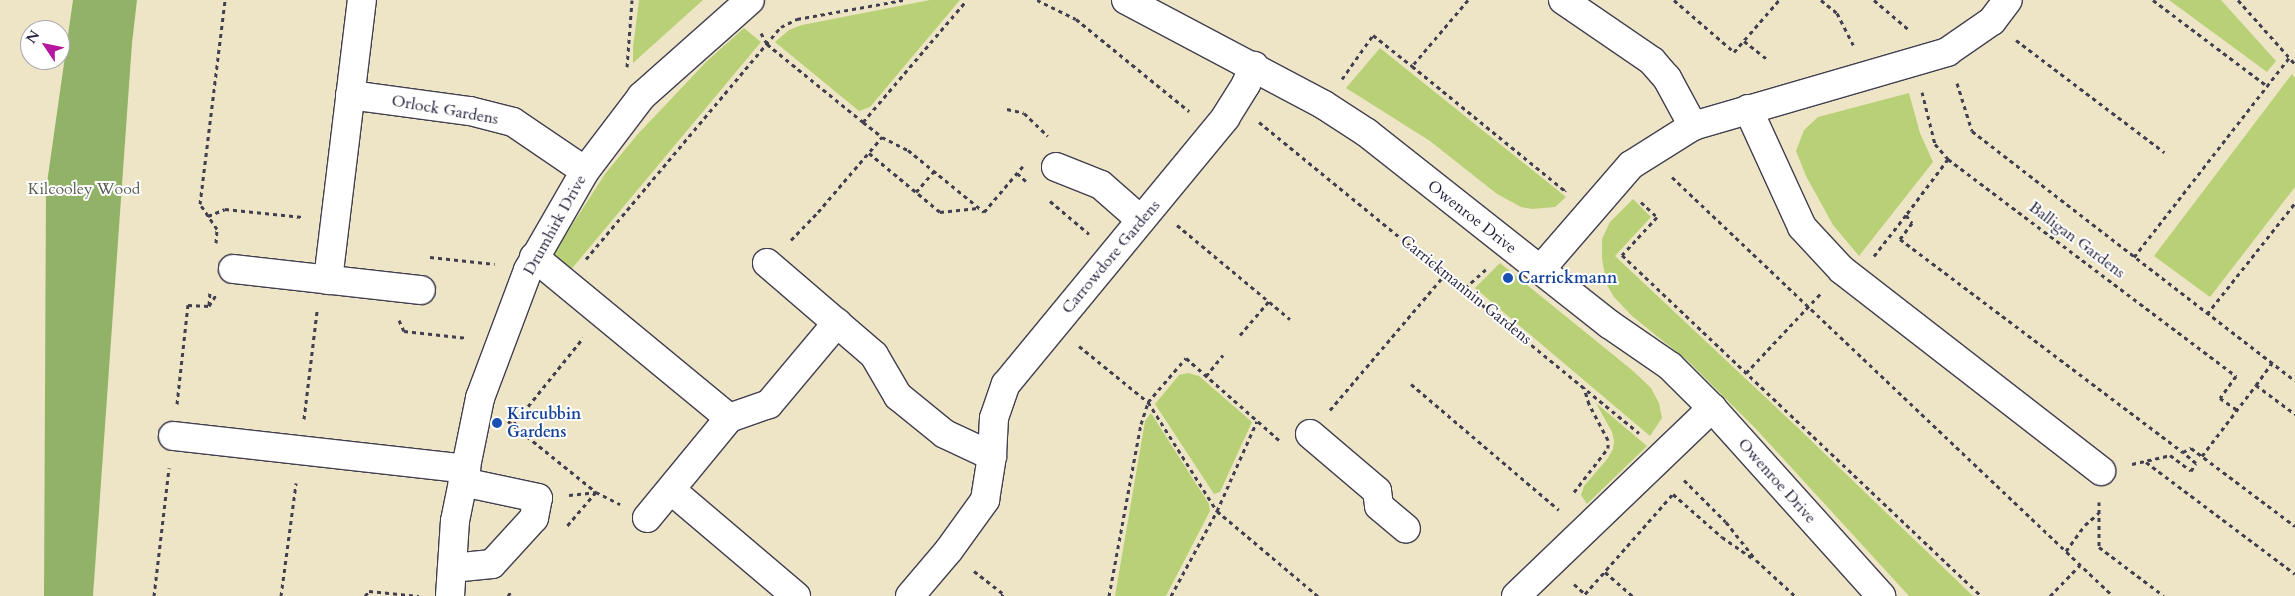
<!DOCTYPE html>
<html>
<head>
<meta charset="utf-8">
<style>
  body { margin:0 }
  #map { position:relative; width:2295px; height:596px; overflow:hidden; background:#eee5c7; font-family:Cardo,serif }
  div>[style] { position:absolute }
  .green>* { inset:0; background:#b9d176 }
  .forest>* { inset:0; background:#92b367 }
  .path>* { height:3px; margin-top:-1.5px; transform-origin:0; background:repeating-linear-gradient(90deg,#413f50 0 4px,transparent 0 8px) }
  .roads { filter:drop-shadow(1px 0 #413f50) drop-shadow(-1px 0 #413f50) drop-shadow(0 1px #413f50) drop-shadow(0 -1px #413f50) }
  .minor>* { height:28px; margin:-14px; padding:0 14px; transform-origin:14px; border-radius:14px; background:#fff }
  .dots>* { width:14px; height:14px; translate:-50% -50%; box-sizing:border-box; border:2px solid #fff; border-radius:50% }
  span { translate:-50% -50%; white-space:nowrap; text-align:center; line-height:1.15; -webkit-text-stroke:4px #fff; paint-order:stroke }
  .street-label { font-size:16px; color:#22223b }
  .park-label { font-size:16px; color:#575f50 }
  .transit-label { font-size:16px; color:#164399; font-weight:700 }
  .left { translate:0 -50%; text-align:left }
  .north { position:absolute; left:20px; top:20px; width:50px; height:50px; box-sizing:border-box; background:#fff; border:1px solid #a7a7b1; border-radius:50%; rotate:304deg; font-size:14px; font-weight:700; line-height:20px; text-align:center; color:#22223b }
  .north::after { content:''; display:block; margin:auto; width:18px; height:22px; background:#b5179e; clip-path:polygon(50% 0,100% 100%,50% 72%,0 100%) }
</style>
</head>
<body>
<div id="map">
  <div class="green">
    <i style="clip-path:polygon(639px 0,703px 0,633px 63px,633px 47px)"></i>
    <i style="clip-path:polygon(930px 0,960px 0,870px 107px,859px 111px,775px 42px,789px 30px,802px 25px)"></i>
    <i style="clip-path:polygon(2169px 0,2221px 0,2276px 61px,2267px 72px)"></i>
    <i style="clip-path:polygon(744px 28px,761px 42px,569px 272px,550px 259px,605px 174px,637px 135px,706px 62px)"></i>
    <i style="clip-path:polygon(1380px 48px,1566px 197px,1555px 207px,1532px 209px,1521px 207px,1497px 194px,1430px 141px,1346px 88px)"></i>
    <i style="clip-path:polygon(2292px 74px,2295px 78px,2295px 187px,2210px 297px,2154px 256px)"></i>
    <i style="clip-path:polygon(1909px 93px,1920px 133px,1933px 162px,1859px 256px,1833px 225px,1806px 176px,1796px 151px,1804px 130px,1818px 117px)"></i>
    <i style="clip-path:polygon(1633px 199px,1651px 217px,1615px 256px,1797px 427px,1973px 596px,1909px 596px,1756px 429px,1688px 361px,1632px 316px,1614px 297px,1607px 285px,1602px 259px,1602px 239px,1610px 222px)"></i>
    <i style="clip-path:polygon(1500px 263px,1632px 370px,1651px 388px,1659px 403px,1662px 418px,1650px 436px,1475px 288px)"></i>
    <i style="clip-path:polygon(1188px 373px,1199px 376px,1252px 422px,1220px 492px,1214px 494px,1155px 404px,1179px 375px)"></i>
    <i style="clip-path:polygon(1596px 403px,1647px 446px,1587px 504px,1581px 495px,1584px 486px,1608px 458px,1613px 449px,1614px 441px,1612px 432px)"></i>
    <i style="clip-path:polygon(1151px 413px,1209px 504px,1210px 511px,1166px 596px,1115px 596px,1145px 421px)"></i>
  </div>
  <div class="forest">
    <i style="clip-path:polygon(73px 0,137px 0,132px 43px,93px 596px,44px 596px,46px 190px)"></i>
  </div>
  <div class="path">
    <i style="left:1037px;top:0;width:43px;rotate:26deg"></i>
    <i style="left:1076px;top:19px;width:146px;rotate:39.2deg"></i>
    <i style="left:1468px;top:0;width:87px;rotate:130.3deg"></i>
    <i style="left:1412px;top:66px;width:198px;rotate:39.2deg"></i>
    <i style="left:1565px;top:191px;width:1px;rotate:-45deg"></i>
    <i style="left:1674px;top:0;width:79px;rotate:40.9deg"></i>
    <i style="left:1734px;top:52px;width:69px;rotate:-49.1deg"></i>
    <i style="left:1821px;top:0;width:21px;rotate:39deg"></i>
    <i style="left:1837px;top:13px;width:36px;rotate:63deg"></i>
    <i style="left:1874px;top:0;width:45px;rotate:40.5deg"></i>
    <i style="left:2153px;top:0;width:143px;rotate:37deg"></i>
    <i style="left:2238px;top:0;width:86px;rotate:48.3deg"></i>
    <i style="left:761px;top:33px;width:13px;rotate:61deg"></i>
    <i style="left:767px;top:44px;width:124px;rotate:39.1deg"></i>
    <i style="left:863px;top:122px;width:24px;rotate:38deg"></i>
    <i style="left:882px;top:137px;width:29px;rotate:27deg"></i>
    <i style="left:908px;top:150px;width:98px;rotate:39.2deg"></i>
    <i style="left:984px;top:212px;width:60px;rotate:-49.7deg"></i>
    <i style="left:2016px;top:40px;width:186px;rotate:37.1deg"></i>
    <i style="left:1744px;top:41px;width:31px;rotate:38deg"></i>
    <i style="left:627px;top:67px;width:67px;rotate:-85.7deg"></i>
    <i style="left:1342px;top:79px;width:54px;rotate:-54.8deg"></i>
    <i style="left:1373px;top:35px;width:50px;rotate:38.5deg"></i>
    <i style="left:1957px;top:83px;width:50px;rotate:72.6deg"></i>
    <i style="left:1972px;top:131px;width:408px;rotate:37.7deg"></i>
    <i style="left:1922px;top:92px;width:54px;rotate:76deg"></i>
    <i style="left:1935px;top:144px;width:20px;rotate:49deg"></i>
    <i style="left:1948px;top:159px;width:361px;rotate:37deg"></i>
    <i style="left:2236px;top:376px;width:27px;rotate:126deg"></i>
    <i style="left:2220px;top:398px;width:21px;rotate:35deg"></i>
    <i style="left:1007px;top:109px;width:17px;rotate:13deg"></i>
    <i style="left:1024px;top:113px;width:33px;rotate:44deg"></i>
    <i style="left:863px;top:122px;width:160px;rotate:-49.6deg"></i>
    <i style="left:1259px;top:122px;width:491px;rotate:39.3deg"></i>
    <i style="left:869px;top:153px;width:92px;rotate:39.7deg"></i>
    <i style="left:940px;top:212px;width:38px;rotate:-6deg"></i>
    <i style="left:1948px;top:159px;width:70px;rotate:126.9deg"></i>
    <i style="left:1906px;top:215px;width:10px;rotate:53deg"></i>
    <i style="left:1912px;top:223px;width:20px;rotate:127deg"></i>
    <i style="left:1900px;top:239px;width:354px;rotate:37deg"></i>
    <i style="left:2183px;top:452px;width:9px;rotate:-27deg"></i>
    <i style="left:2191px;top:448px;width:130px;rotate:36.9deg"></i>
    <i style="left:1017px;top:173px;width:12px;rotate:42deg"></i>
    <i style="left:1672px;top:177px;width:608px;rotate:43.53deg"></i>
    <i style="left:916px;top:192px;width:28px;rotate:-49deg"></i>
    <i style="left:1050px;top:201px;width:51px;rotate:40.2deg"></i>
    <i style="left:1641px;top:202px;width:22px;rotate:43deg"></i>
    <i style="left:1657px;top:217px;width:52px;rotate:132.6deg"></i>
    <i style="left:1622px;top:255px;width:495px;rotate:43.5deg"></i>
    <i style="left:208px;top:216px;width:18px;rotate:-22deg"></i>
    <i style="left:225px;top:209px;width:78px;rotate:5.9deg"></i>
    <i style="left:1177px;top:225px;width:147px;rotate:39.8deg"></i>
    <i style="left:791px;top:240px;width:39px;rotate:-46deg"></i>
    <i style="left:818px;top:212px;width:99px;rotate:-49.5deg"></i>
    <i style="left:216px;top:243px;width:14px;rotate:-86deg"></i>
    <i style="left:217px;top:229px;width:30px;rotate:-124deg"></i>
    <i style="left:200px;top:204px;width:206px;rotate:-83deg"></i>
    <i style="left:1874px;top:256px;width:52px;rotate:-52deg"></i>
    <i style="left:430px;top:257px;width:65px;rotate:6.1deg"></i>
    <i style="left:2134px;top:257px;width:252px;rotate:-52.1deg"></i>
    <i style="left:586px;top:259px;width:303px;rotate:-50deg"></i>
    <i style="left:781px;top:27px;width:18px;rotate:-27deg"></i>
    <i style="left:797px;top:19px;width:109px;rotate:-10.1deg"></i>
    <i style="left:1465px;top:288px;width:28px;rotate:-42deg"></i>
    <i style="left:209px;top:305px;width:14px;rotate:-86deg"></i>
    <i style="left:2207px;top:314px;width:142px;rotate:-51.6deg"></i>
    <i style="left:399px;top:320px;width:12px;rotate:66deg"></i>
    <i style="left:404px;top:331px;width:64px;rotate:6.2deg"></i>
    <i style="left:1240px;top:335px;width:45px;rotate:-49.5deg"></i>
    <i style="left:1079px;top:346px;width:89px;rotate:39.1deg"></i>
    <i style="left:1148px;top:402px;width:129px;rotate:57.7deg"></i>
    <i style="left:1217px;top:511px;width:132px;rotate:40.1deg"></i>
    <i style="left:1746px;top:373px;width:110px;rotate:-46.8deg"></i>
    <i style="left:1206px;top:376px;width:27px;rotate:-51deg"></i>
    <i style="left:1411px;top:384px;width:194px;rotate:40.4deg"></i>
    <i style="left:2256px;top:385px;width:27px;rotate:-54deg"></i>
    <i style="left:177px;top:404px;width:100px;rotate:-83.7deg"></i>
    <i style="left:188px;top:305px;width:21px;rotate:3deg"></i>
    <i style="left:209px;top:306px;width:13px;rotate:-58deg"></i>
    <i style="left:1330px;top:410px;width:180px;rotate:-49.7deg"></i>
    <i style="left:304px;top:419px;width:109px;rotate:-83.1deg"></i>
    <i style="left:508px;top:421px;width:113px;rotate:38.9deg"></i>
    <i style="left:596px;top:492px;width:46px;rotate:130.6deg"></i>
    <i style="left:513px;top:425px;width:112px;rotate:-51.2deg"></i>
    <i style="left:2202px;top:456px;width:89px;rotate:-52.7deg"></i>
    <i style="left:2256px;top:385px;width:49px;rotate:36.6deg"></i>
    <i style="left:2146px;top:462px;width:186px;rotate:36.9deg"></i>
    <i style="left:2132px;top:464px;width:39px;rotate:-13deg"></i>
    <i style="left:2170px;top:455px;width:26px;rotate:37deg"></i>
    <i style="left:2191px;top:471px;width:9px;rotate:-58deg"></i>
    <i style="left:2196px;top:463px;width:17px;rotate:-140deg"></i>
    <i style="left:1684px;top:480px;width:59px;rotate:45deg"></i>
    <i style="left:1726px;top:522px;width:48px;rotate:51.7deg"></i>
    <i style="left:1756px;top:560px;width:53px;rotate:42.7deg"></i>
    <i style="left:1574px;top:492px;width:56px;rotate:-52.3deg"></i>
    <i style="left:1608px;top:448px;width:8px;rotate:-90deg"></i>
    <i style="left:1608px;top:440px;width:41px;rotate:-117.8deg"></i>
    <i style="left:1589px;top:404px;width:17px;rotate:-107deg"></i>
    <i style="left:569px;top:495px;width:27px;rotate:-6deg"></i>
    <i style="left:596px;top:492px;width:27px;rotate:27deg"></i>
    <i style="left:2099px;top:502px;width:45px;rotate:90deg"></i>
    <i style="left:2099px;top:547px;width:81px;rotate:37deg"></i>
    <i style="left:2066px;top:551px;width:32px;rotate:-54deg"></i>
    <i style="left:2085px;top:525px;width:18px;rotate:-41deg"></i>
    <i style="left:974px;top:571px;width:37px;rotate:38deg"></i>
    <i style="left:1003px;top:594px;width:2px;rotate:117deg"></i>
    <i style="left:1605px;top:572px;width:37px;rotate:41deg"></i>
    <i style="left:1574px;top:584px;width:15px;rotate:42deg"></i>
    <i style="left:1585px;top:594px;width:133px;rotate:-48.7deg"></i>
    <i style="left:1673px;top:494px;width:65px;rotate:41.3deg"></i>
    <i style="left:1722px;top:537px;width:38px;rotate:35deg"></i>
    <i style="left:154px;top:596px;width:129px;rotate:-83.3deg"></i>
    <i style="left:281px;top:596px;width:114px;rotate:-82.4deg"></i>
    <i style="left:365px;top:596px;width:6px;rotate:-51deg"></i>
    <i style="left:369px;top:591px;width:50px;rotate:5.7deg"></i>
    <i style="left:508px;top:596px;width:7px;rotate:-56deg"></i>
    <i style="left:1109px;top:596px;width:175px;rotate:-79.5deg"></i>
    <i style="left:1141px;top:424px;width:23px;rotate:-72deg"></i>
    <i style="left:1148px;top:402px;width:58px;rotate:-49.2deg"></i>
    <i style="left:1186px;top:358px;width:124px;rotate:41.4deg"></i>
    <i style="left:1171px;top:596px;width:97px;rotate:-61.6deg"></i>
    <i style="left:1217px;top:511px;width:98px;rotate:-66deg"></i>
    <i style="left:2050px;top:596px;width:43px;rotate:-45.9deg"></i>
  </div>
  <div class="roads">
    <div class="minor">
      <i style="left:1126px;top:0;width:224px;rotate:27.9deg"></i>
      <i style="left:1324px;top:105px;width:51px;rotate:33.1deg"></i>
      <i style="left:1367px;top:133px;width:308px;rotate:38.3deg"></i>
      <i style="left:1609px;top:324px;width:74px;rotate:34.5deg"></i>
      <i style="left:1670px;top:366px;width:59px;rotate:45deg"></i>
      <i style="left:1712px;top:408px;width:253px;rotate:48deg"></i>
      <i style="left:1563px;top:0;width:108px;rotate:34.4deg"></i>
      <i style="left:1652px;top:61px;width:23px;rotate:49deg"></i>
      <i style="left:1667px;top:78px;width:55px;rotate:61.6deg"></i>
      <i style="left:350px;top:95px;width:121px;rotate:7.6deg"></i>
      <i style="left:470px;top:111px;width:44px;rotate:14.3deg"></i>
      <i style="left:513px;top:122px;width:87px;rotate:34.2deg"></i>
      <i style="left:1748px;top:109px;width:130px;rotate:65.4deg"></i>
      <i style="left:1802px;top:227px;width:59px;rotate:47.1deg"></i>
      <i style="left:1842px;top:270px;width:328px;rotate:37.8deg"></i>
      <i style="left:1056px;top:167px;width:48px;rotate:21.8deg"></i>
      <i style="left:1101px;top:185px;width:53px;rotate:41.2deg"></i>
      <i style="left:534px;top:257px;width:253px;rotate:39.5deg"></i>
      <i style="left:767px;top:263px;width:141px;rotate:40.7deg"></i>
      <i style="left:874px;top:355px;width:48px;rotate:59.7deg"></i>
      <i style="left:898px;top:396px;width:60px;rotate:39deg"></i>
      <i style="left:945px;top:434px;width:52px;rotate:25.1deg"></i>
      <i style="left:233px;top:269px;width:189px;rotate:6.4deg"></i>
      <i style="left:1540px;top:270px;width:139px;rotate:-49.1deg"></i>
      <i style="left:1631px;top:165px;width:73px;rotate:-32.2deg"></i>
      <i style="left:1693px;top:126px;width:265px;rotate:-16.2deg"></i>
      <i style="left:1947px;top:52px;width:55px;rotate:-34.6deg"></i>
      <i style="left:1992px;top:21px;width:26px;rotate:-53deg"></i>
      <i style="left:328px;top:280px;width:282px;rotate:-83.1deg"></i>
      <i style="left:1310px;top:434px;width:88px;rotate:40.4deg"></i>
      <i style="left:1377px;top:491px;width:15px;rotate:82deg"></i>
      <i style="left:1379px;top:506px;width:35px;rotate:40deg"></i>
      <i style="left:173px;top:436px;width:295px;rotate:6.4deg"></i>
      <i style="left:671px;top:490px;width:164px;rotate:40.3deg"></i>
      <i style="left:647px;top:518px;width:129px;rotate:-50.6deg"></i>
      <i style="left:729px;top:418px;width:42px;rotate:-19.3deg"></i>
      <i style="left:769px;top:404px;width:106px;rotate:-50deg"></i>
      <i style="left:452px;top:568px;width:40px;rotate:-5.7deg"></i>
      <i style="left:492px;top:564px;width:62px;rotate:-47.6deg"></i>
      <i style="left:534px;top:518px;width:20px;rotate:-79deg"></i>
      <i style="left:538px;top:498px;width:77px;rotate:-168deg"></i>
      <i style="left:450px;top:596px;width:75px;rotate:-86.2deg"></i>
      <i style="left:455px;top:521px;width:126px;rotate:-78.5deg"></i>
      <i style="left:480px;top:398px;width:137px;rotate:-69.4deg"></i>
      <i style="left:528px;top:270px;width:114px;rotate:-60.1deg"></i>
      <i style="left:585px;top:171px;width:94px;rotate:-52.8deg"></i>
      <i style="left:642px;top:96px;width:144px;rotate:-41.6deg"></i>
      <i style="left:910px;top:596px;width:60px;rotate:-49.7deg"></i>
      <i style="left:949px;top:550px;width:62px;rotate:-54.2deg"></i>
      <i style="left:985px;top:500px;width:45px;rotate:-81deg"></i>
      <i style="left:992px;top:456px;width:38px;rotate:-87deg"></i>
      <i style="left:994px;top:418px;width:36px;rotate:-71deg"></i>
      <i style="left:1006px;top:384px;width:345px;rotate:-50.5deg"></i>
      <i style="left:1225px;top:118px;width:40px;rotate:-58deg"></i>
      <i style="left:1246px;top:84px;width:20px;rotate:-66deg"></i>
      <i style="left:1516px;top:596px;width:272px;rotate:-43.8deg"></i>
    </div>
  </div>
  <div class="dots">
    <i style="left:1508px;top:278px;background:#1a4fb4"></i>
    <i style="left:497px;top:423px;background:#1a4fb4"></i>
  </div>
  <div class="street-label">
    <span style="left:445px;top:110px;rotate:10deg">Orlock Gardens</span>
    <span style="left:1472px;top:217px;rotate:38deg">Owenroe Drive</span>
    <span style="left:555px;top:225px;rotate:-61deg">Drumhirk Drive</span>
    <span style="left:2077px;top:240px;rotate:37deg">Balligan Gardens</span>
    <span style="left:1111px;top:257px;rotate:-50deg">Carrowdore Gardens</span>
    <span style="left:1466px;top:290px;rotate:39deg">Carrickmannin Gardens</span>
    <span style="left:1777px;top:481px;rotate:48deg">Owenroe Drive</span>
  </div>
  <div class="park-label">
    <span style="left:84px;top:189px">Kilcooley Wood</span>
  </div>
  <div class="transit-label">
    <span class="left" style="left:1518px;top:278px">Carrickmann</span>
    <span class="left" style="left:507px;top:423px">Kircubbin<br>Gardens</span>
  </div>
  <div class="north">N</div>
</div>
</body>
</html>
